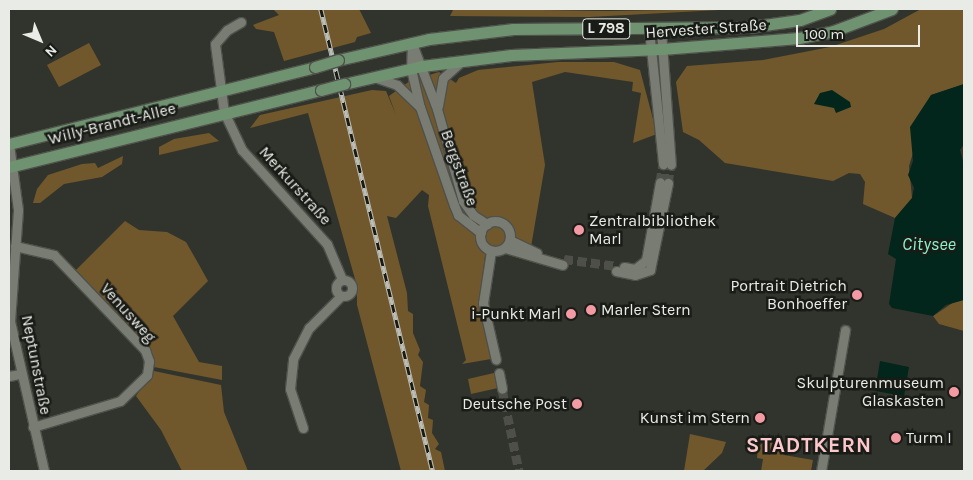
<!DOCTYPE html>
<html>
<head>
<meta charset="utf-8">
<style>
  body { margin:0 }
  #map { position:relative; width:973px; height:480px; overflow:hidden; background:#31342c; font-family:Karla,sans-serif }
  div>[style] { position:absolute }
  .green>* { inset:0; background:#71582c }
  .water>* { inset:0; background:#02261b }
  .minor-tunnel>* { height:9px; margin-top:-4.5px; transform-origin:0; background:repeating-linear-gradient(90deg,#4d4f48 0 9px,transparent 0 13.5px) }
  .roads { filter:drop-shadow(1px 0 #4f514b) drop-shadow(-1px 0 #4f514b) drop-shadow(0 1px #4f514b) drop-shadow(0 -1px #4f514b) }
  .minor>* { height:9px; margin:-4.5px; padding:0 4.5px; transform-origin:4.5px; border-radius:4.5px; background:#797c73 }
  .minor>.ring { margin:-4.5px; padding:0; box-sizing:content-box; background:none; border:9px solid #797c73; border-radius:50% }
  .major>* { height:11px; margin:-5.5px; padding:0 5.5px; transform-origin:5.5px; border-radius:5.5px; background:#6f9370 }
  .rail>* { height:4.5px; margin-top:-2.25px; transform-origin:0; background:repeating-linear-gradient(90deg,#191b17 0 8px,#bbbeb8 0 16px); box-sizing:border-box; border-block:1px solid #bbbeb8 }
  .bridges { filter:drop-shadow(1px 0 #4f514b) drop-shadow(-1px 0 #4f514b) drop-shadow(0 1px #4f514b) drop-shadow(0 -1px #4f514b) }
  .major-bridge>* { height:11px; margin:-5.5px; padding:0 5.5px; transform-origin:5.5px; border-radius:5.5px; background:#6f9370 }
  .dots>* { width:14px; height:14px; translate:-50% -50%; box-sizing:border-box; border:2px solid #191b17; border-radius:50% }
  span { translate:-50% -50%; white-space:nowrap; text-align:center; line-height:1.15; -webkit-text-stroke:5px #191b17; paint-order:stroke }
  .shield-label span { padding:1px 4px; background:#191b17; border:1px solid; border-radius:4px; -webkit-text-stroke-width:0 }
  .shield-label { font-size:15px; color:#e9ebe6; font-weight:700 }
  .street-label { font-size:16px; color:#e9ebe6 }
  .poi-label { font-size:16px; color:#e9ebe6 }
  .left { translate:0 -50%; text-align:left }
  .right { translate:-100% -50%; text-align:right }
  .water-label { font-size:18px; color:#8cf0cc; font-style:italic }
  .district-label { font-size:21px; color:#fdc8cb; font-weight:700; letter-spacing:1px }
  .frame { position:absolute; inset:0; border:10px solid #e9ebe6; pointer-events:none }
  .north { position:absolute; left:15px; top:15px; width:50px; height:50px; -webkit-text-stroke:4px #191b17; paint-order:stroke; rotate:135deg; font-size:14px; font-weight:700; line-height:20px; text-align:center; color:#e9ebe6 }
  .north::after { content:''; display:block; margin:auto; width:18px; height:22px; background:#e9ebe6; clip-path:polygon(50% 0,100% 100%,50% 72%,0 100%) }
  .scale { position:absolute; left:796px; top:25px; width:124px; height:22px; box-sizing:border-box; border:2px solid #e9ebe6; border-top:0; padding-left:6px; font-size:15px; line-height:18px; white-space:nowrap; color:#e9ebe6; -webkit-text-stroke:4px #191b17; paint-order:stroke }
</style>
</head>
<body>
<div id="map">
  <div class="green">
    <i style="clip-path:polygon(273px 9px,359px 9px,371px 33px,357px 37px,355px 42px,284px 61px,274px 32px,256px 29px,253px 25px,279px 15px)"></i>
    <i style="clip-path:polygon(465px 9px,607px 11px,738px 9px,589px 17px,450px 16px,453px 10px)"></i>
    <i style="clip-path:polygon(921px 9px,964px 9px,964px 84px,931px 95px,909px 166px,912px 198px,895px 218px,863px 204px,865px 182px,860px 174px,849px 173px,833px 181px,725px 163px,699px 140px,683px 132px,676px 82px,687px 66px,763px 60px,830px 47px,884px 29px)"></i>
    <i style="clip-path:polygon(89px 43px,101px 65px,59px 87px,47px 65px)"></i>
    <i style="clip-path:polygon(558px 62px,614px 62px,640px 70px,657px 134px,633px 143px,641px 93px,632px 91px,633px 82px,565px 72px,532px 82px,545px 165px,531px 247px,516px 237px,485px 256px,479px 303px,491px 359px,462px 364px,466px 360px,428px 206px,429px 195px,422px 190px,396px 218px,387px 216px,407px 293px,408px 311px,413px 314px,413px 333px,420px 350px,418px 355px,423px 362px,420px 386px,426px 390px,424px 402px,429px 405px,428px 418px,433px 420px,432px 433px,439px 444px,435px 449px,441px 452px,445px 471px,401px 471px,357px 305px,357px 286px,308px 113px,250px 128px,260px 115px,372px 90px,386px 91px,396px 115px,389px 96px,410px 81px,439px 72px,456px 83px,459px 78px,478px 70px)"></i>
    <i style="clip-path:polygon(209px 133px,219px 141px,159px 155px,159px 147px,174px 139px)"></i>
    <i style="clip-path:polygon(123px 156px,122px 164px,102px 177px,64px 184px,40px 203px,33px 203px,37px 189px,48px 175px,82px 164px,95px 163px,98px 168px)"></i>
    <i style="clip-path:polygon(125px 221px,139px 230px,167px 232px,186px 242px,198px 263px,208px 281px,173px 316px,199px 362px,222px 366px,222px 380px,154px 367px,149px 349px,138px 335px,74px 272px)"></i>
    <i style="clip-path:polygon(957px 300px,964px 300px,964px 331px,939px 324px,933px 316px)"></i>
    <i style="clip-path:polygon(154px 371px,221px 385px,224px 412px,248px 471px,182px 471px,161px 430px,136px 396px)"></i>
    <i style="clip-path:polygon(494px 373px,498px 388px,471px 394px,468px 379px)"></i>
    <i style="clip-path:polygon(690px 434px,726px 442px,722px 453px,703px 471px,684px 471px)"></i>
    <i style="clip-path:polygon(765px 441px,772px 441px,784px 455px,813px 460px,811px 471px,761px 471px,763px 459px,757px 458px,758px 447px)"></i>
  </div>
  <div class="water">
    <i style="clip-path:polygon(964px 84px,964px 144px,960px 150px,964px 165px,964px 300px,946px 305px,933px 316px,892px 308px,889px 304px,896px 259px,888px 254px,895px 218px,912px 198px,914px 188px,908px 175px,913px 161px,910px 127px,931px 95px)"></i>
    <i style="clip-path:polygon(832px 90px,850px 102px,851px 107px,836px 113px,834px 108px,814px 104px,820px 93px)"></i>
    <i style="clip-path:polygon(880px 361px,909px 367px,904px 396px,875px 391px)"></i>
  </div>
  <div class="minor-tunnel">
    <i style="left:660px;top:182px;width:18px;rotate:-81deg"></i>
    <i style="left:668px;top:183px;width:18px;rotate:-81deg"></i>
    <i style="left:564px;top:259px;width:53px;rotate:7.5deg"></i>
    <i style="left:502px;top:389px;width:84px;rotate:78.3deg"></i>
  </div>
  <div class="roads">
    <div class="minor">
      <i style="left:241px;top:22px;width:16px;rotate:150deg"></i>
      <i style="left:227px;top:30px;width:18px;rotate:131deg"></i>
      <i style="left:215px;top:44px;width:69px;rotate:82.5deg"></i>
      <i style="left:224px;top:112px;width:42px;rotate:64.7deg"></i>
      <i style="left:242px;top:150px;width:127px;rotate:47.9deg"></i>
      <i style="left:327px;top:244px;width:38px;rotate:67deg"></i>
      <i style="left:649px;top:30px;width:135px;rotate:84deg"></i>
      <i style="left:661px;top:30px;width:135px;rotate:85.8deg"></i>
      <i style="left:412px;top:42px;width:27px;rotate:92deg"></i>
      <i style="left:411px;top:69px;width:39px;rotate:77deg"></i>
      <i style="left:420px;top:107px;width:104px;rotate:70.9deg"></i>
      <i style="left:454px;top:205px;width:11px;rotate:68deg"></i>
      <i style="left:458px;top:215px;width:29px;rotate:38deg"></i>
      <i style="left:413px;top:46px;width:67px;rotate:69.1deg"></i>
      <i style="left:437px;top:109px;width:96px;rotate:74.2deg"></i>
      <i style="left:463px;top:201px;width:17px;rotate:54deg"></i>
      <i style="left:473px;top:215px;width:17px;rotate:33deg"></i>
      <i style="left:374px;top:77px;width:24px;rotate:19deg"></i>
      <i style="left:397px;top:85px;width:30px;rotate:44deg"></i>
      <i style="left:438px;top:106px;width:28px;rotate:-80deg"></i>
      <i style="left:443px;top:78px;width:25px;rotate:-42deg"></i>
      <i style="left:9px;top:144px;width:67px;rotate:82.2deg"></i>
      <i style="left:18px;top:210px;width:111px;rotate:94.1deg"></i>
      <i style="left:10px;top:321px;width:154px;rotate:77.2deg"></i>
      <i class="ring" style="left:480px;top:221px;width:21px;height:21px"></i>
      <i style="left:510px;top:240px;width:30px;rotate:26deg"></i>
      <i style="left:15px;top:246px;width:40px;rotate:13deg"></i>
      <i style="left:54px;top:255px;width:132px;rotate:46.2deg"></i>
      <i style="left:145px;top:350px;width:12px;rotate:70deg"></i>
      <i style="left:149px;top:361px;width:14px;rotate:98deg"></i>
      <i style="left:147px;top:375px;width:37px;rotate:136deg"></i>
      <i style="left:120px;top:401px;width:91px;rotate:163.4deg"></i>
      <i style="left:505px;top:248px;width:60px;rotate:16.3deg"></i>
      <i style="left:491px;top:251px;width:53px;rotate:98.7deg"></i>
      <i style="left:483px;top:303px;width:58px;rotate:77.2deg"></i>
      <i style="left:624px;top:267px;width:11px;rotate:10deg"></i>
      <i style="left:635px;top:269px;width:14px;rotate:-39deg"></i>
      <i style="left:646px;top:260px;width:79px;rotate:-79.8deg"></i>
      <i style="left:616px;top:271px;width:19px;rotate:12deg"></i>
      <i style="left:635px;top:275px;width:16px;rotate:-18deg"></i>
      <i style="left:650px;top:270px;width:89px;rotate:-78.3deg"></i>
      <i class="ring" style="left:336px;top:280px;width:7px;height:7px"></i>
      <i style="left:499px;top:373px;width:16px;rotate:79deg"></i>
      <i style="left:9px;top:376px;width:10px;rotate:-11deg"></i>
      <i style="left:303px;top:428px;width:41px;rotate:-108.4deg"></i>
      <i style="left:290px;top:389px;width:30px;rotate:-84deg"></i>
      <i style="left:293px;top:359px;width:35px;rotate:-63deg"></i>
      <i style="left:309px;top:328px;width:45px;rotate:-45deg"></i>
      <i style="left:821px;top:471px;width:143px;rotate:-80.3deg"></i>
    </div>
    <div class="major">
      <i style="left:338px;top:60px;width:93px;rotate:-13deg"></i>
      <i style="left:429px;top:39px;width:85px;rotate:-6.8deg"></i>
      <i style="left:513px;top:29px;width:237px;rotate:-0.5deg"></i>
      <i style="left:750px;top:27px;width:50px;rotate:-8deg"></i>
      <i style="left:800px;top:20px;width:32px;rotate:-20deg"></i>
      <i style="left:344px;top:84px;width:80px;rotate:-13deg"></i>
      <i style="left:422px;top:66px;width:90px;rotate:-7deg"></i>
      <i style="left:511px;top:55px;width:151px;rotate:-2.3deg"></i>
      <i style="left:662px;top:49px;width:137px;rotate:-4.6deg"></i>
      <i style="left:799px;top:38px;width:33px;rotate:-11deg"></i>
      <i style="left:831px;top:32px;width:65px;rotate:-20.7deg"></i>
      <i style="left:9px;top:144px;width:316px;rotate:-14.1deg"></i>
      <i style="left:9px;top:167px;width:321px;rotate:-13.9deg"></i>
    </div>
  </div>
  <div class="rail">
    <i style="left:321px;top:9px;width:475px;rotate:76.4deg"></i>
  </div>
  <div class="bridges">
    <div class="major-bridge">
      <i style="left:315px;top:67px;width:24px;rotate:-17deg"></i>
      <i style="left:321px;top:90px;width:24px;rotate:-15deg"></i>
    </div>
  </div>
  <div class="dots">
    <i style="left:579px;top:230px;background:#f49aa2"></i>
    <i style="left:857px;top:295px;background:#f49aa2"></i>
    <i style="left:591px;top:310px;background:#f49aa2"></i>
    <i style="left:571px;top:314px;background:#f49aa2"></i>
    <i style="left:954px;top:392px;background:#f49aa2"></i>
    <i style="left:577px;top:404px;background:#f49aa2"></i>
    <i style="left:760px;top:418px;background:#f49aa2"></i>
    <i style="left:896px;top:438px;background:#f49aa2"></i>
  </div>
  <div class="shield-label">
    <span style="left:606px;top:29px">L 798</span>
  </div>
  <div class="street-label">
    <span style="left:706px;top:29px;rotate:-4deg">Hervester Straße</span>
    <span style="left:112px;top:124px;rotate:-14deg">Willy-Brandt-Allee</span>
    <span style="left:459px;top:168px;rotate:70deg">Bergstraße</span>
    <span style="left:295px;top:186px;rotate:48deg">Merkurstraße</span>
    <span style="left:128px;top:313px;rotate:48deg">Venusweg</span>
    <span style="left:36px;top:365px;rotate:79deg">Neptunstraße</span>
  </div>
  <div class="poi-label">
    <span class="left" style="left:589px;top:230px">Zentralbibliothek<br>Marl</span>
    <span class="right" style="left:847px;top:295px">Portrait Dietrich<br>Bonhoeffer</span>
    <span class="left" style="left:601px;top:310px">Marler Stern</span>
    <span class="right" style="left:561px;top:314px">i-Punkt Marl</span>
    <span class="right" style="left:944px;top:392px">Skulpturenmuseum<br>Glaskasten</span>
    <span class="right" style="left:567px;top:404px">Deutsche Post</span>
    <span class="right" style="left:750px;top:418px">Kunst im Stern</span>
    <span class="left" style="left:906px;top:438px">Turm I</span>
  </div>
  <div class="water-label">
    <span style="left:929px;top:244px">Citysee</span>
  </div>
  <div class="district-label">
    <span style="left:809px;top:445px">STADTKERN</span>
  </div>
  <div class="frame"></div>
  <div class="north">N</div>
  <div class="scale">100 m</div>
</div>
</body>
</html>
